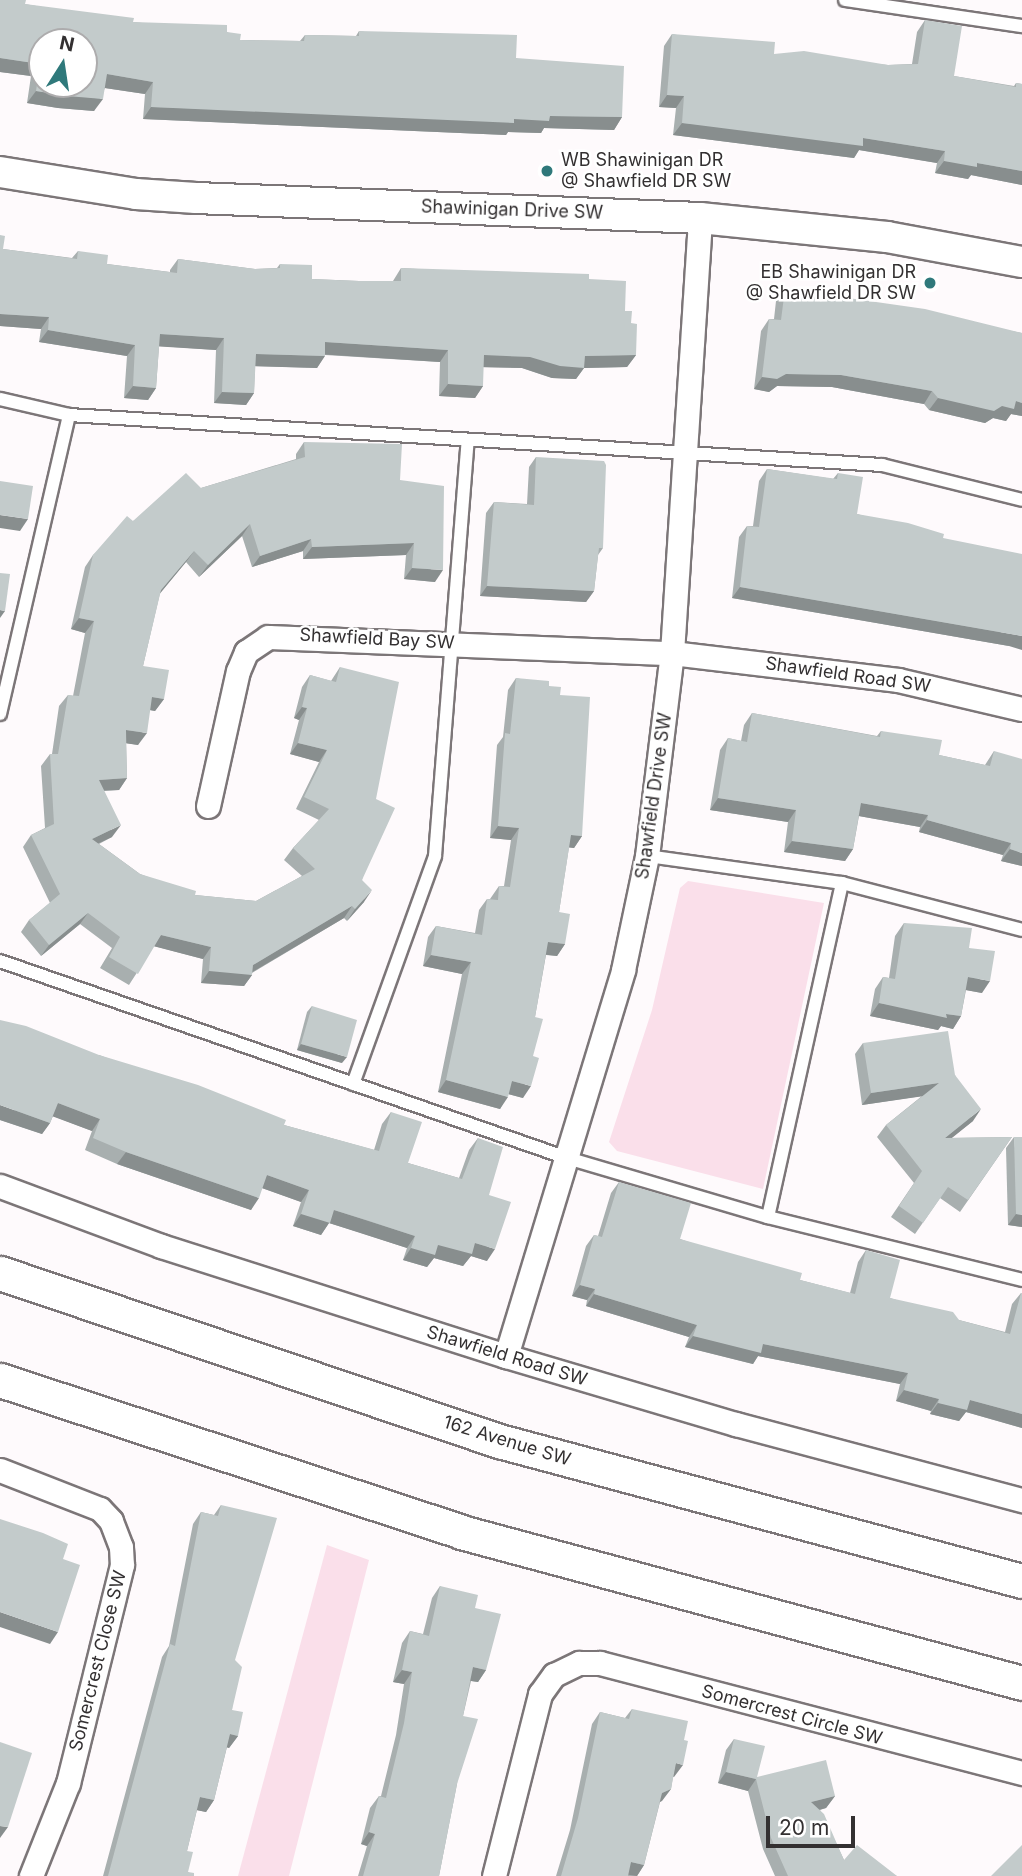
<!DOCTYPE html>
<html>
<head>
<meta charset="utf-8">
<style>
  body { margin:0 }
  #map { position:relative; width:1022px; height:1876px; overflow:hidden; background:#fefafc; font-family:Inter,sans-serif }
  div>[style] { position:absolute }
  .green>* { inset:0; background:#fadfea }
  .roads { filter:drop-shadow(2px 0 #7c7678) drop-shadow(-2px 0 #7c7678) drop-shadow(0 2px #7c7678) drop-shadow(0 -2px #7c7678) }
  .service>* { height:12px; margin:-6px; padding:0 6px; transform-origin:6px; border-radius:6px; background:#fff }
  .minor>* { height:23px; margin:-11.5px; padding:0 11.5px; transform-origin:11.5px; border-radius:11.5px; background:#fff }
  .tertiary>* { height:30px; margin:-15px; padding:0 15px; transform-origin:15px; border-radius:15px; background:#fff }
  .secondary>* { height:33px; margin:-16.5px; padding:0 16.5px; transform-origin:16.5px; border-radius:16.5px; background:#fff }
  .wall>* { inset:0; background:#a8afaf }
  .shaded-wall>* { inset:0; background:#888e8e }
  .building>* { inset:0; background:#c3cbcb }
  .dots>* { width:19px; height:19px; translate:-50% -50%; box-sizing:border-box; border:4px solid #fff; border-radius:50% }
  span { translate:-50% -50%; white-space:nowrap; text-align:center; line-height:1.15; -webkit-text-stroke:5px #fff; paint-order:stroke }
  .poi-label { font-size:18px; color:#333031 }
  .left { translate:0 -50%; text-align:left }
  .right { translate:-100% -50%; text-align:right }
  .street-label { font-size:18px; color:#333031 }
  .north { position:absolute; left:28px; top:28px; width:70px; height:70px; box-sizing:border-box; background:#fff; border:2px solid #adacad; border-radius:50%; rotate:12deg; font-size:19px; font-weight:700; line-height:28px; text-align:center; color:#333031 }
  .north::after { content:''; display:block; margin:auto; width:24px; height:32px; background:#2f797b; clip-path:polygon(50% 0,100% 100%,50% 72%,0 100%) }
  .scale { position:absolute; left:766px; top:1816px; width:89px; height:32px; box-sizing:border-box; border:4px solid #333031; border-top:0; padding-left:9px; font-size:21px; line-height:24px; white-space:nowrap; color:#333031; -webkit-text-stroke:5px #fff; paint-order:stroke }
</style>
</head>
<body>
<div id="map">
  <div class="green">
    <i style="clip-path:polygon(688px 881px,824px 903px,763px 1189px,617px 1151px,609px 1142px,652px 1010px,680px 888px)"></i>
    <i style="clip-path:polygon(327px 1545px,369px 1560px,289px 1876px,238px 1876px)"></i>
  </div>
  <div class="roads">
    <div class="service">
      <i style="left:845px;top:0;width:179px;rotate:8.4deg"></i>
      <i style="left:0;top:399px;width:71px;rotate:13.1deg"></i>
      <i style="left:69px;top:415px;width:815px;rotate:3.52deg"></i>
      <i style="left:882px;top:465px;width:144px;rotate:14deg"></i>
      <i style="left:0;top:714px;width:307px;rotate:-77deg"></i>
      <i style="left:647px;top:856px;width:197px;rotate:7.9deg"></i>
      <i style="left:842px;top:883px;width:186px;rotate:14.6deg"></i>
      <i style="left:0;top:961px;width:600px;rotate:19.16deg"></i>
      <i style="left:567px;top:1158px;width:209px;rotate:16.4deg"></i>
      <i style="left:768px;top:1217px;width:262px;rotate:13.9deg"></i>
      <i style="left:353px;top:1084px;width:242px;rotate:-70.2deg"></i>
      <i style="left:435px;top:856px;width:416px;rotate:-85.5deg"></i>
      <i style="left:768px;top:1217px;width:342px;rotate:-77.5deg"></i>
    </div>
    <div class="minor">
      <i style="left:208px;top:806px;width:138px;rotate:-77.5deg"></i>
      <i style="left:238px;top:671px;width:21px;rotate:-67deg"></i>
      <i style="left:246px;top:652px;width:27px;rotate:-34deg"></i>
      <i style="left:268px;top:637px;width:404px;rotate:2.3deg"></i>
      <i style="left:672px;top:653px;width:228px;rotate:6.8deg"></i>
      <i style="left:898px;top:680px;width:127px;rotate:13.2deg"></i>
      <i style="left:0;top:1186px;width:172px;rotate:20.4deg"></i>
      <i style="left:161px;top:1246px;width:362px;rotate:17.7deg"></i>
      <i style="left:506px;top:1356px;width:240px;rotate:16.5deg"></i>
      <i style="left:736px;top:1424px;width:296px;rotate:14.9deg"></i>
      <i style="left:506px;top:1356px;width:403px;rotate:-73.1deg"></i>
      <i style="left:623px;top:970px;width:116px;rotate:-78.1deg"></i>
      <i style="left:647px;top:856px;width:205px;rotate:-83deg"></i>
      <i style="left:672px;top:653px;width:436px;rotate:-86.3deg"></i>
      <i style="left:0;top:1470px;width:107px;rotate:21.3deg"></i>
      <i style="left:100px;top:1509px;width:16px;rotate:47deg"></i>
      <i style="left:111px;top:1521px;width:28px;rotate:69deg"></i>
      <i style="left:121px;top:1547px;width:18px;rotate:87deg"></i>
      <i style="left:122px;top:1565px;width:225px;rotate:103.9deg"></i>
      <i style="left:68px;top:1783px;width:100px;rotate:111.7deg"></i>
      <i style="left:494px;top:1876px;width:188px;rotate:-75.8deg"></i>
      <i style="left:540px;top:1694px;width:24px;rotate:-54deg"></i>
      <i style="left:554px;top:1675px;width:28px;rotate:-26deg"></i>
      <i style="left:579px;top:1663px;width:21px"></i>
      <i style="left:600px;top:1663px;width:436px;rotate:14.6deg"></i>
    </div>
    <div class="tertiary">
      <i style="left:0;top:172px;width:138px;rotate:9.2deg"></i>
      <i style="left:136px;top:194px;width:60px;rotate:3.8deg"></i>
      <i style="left:196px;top:198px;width:504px;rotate:2.27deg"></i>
      <i style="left:700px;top:218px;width:188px;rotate:5.8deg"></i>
      <i style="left:887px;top:237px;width:137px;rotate:10.5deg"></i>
    </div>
    <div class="secondary">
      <i style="left:0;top:1273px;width:527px;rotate:18.61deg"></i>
      <i style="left:499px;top:1441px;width:541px;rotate:14.99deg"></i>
      <i style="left:0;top:1380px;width:485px;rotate:18.2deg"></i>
      <i style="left:461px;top:1532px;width:581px;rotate:15.06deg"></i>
    </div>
  </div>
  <div class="wall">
    <i style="clip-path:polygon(0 0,133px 22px,227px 32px,240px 40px,300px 41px,305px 35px,356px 36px,359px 31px,516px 58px,622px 117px,614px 130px,544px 128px,541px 133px,508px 132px,506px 135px,143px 119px,145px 94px,105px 88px,94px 111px,58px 108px,27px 103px,31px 76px,0 72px)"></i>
    <i style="clip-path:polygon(925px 20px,954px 76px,1014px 86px,1016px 83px,1022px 84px,1022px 185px,971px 175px,968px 179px,935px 173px,937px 163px,859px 150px,854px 158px,673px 135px,676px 108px,659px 107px,664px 46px,672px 34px,774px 54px,888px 65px,912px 64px,917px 32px)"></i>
    <i style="clip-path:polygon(0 235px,3px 249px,72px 258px,78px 251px,107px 264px,170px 272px,170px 270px,178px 259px,255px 269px,277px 268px,280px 264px,312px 279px,359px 281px,393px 281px,401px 268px,589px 279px,625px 311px,631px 323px,636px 355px,627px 367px,584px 368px,576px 379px,552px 378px,522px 368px,483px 367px,483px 386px,475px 398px,439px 396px,440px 362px,325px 355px,317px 368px,255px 366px,254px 393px,246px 405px,214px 403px,216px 350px,159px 346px,156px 388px,148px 400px,124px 398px,127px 356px,39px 342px,41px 329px,0 326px)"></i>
    <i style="clip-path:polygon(785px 289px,1022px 333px,1022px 416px,1011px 414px,1006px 421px,993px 418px,985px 423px,929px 410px,924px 404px,832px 387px,777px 386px,769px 392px,754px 389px,761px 331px,769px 319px,774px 319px,776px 301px)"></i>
    <i style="clip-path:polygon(304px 442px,400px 480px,435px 582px,404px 579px,406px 555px,303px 559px,303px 551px,252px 567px,242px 536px,199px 577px,186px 562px,160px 593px,143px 666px,164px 699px,155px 711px,150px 710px,138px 745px,126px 743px,127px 778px,119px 790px,104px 791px,112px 837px,99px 844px,140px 874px,195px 895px,256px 901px,302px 876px,284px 860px,293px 848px,319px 820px,296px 809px,319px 762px,290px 754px,299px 720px,294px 718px,302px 687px,310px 675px,331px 681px,340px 667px,376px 799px,362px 880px,364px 902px,347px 921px,344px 918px,252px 973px,252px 975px,244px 986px,201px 983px,203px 959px,154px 946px,129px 985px,100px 968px,112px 948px,80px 924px,41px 956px,21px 932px,29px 920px,50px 903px,23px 847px,31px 835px,45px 828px,41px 766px,50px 754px,52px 754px,59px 706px,68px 695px,73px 696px,85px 633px,71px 629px,85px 567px,93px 555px,133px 521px,201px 488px,296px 459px,296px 454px)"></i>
    <i style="clip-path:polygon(536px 457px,603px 548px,598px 555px,594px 591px,586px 602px,480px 596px,486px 513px,494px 502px,527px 504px,529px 467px)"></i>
    <i style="clip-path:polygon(767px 469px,833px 479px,838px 473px,857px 514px,943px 538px,1009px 646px,732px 598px,739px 537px,747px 526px,753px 526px,759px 481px)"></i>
    <i style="clip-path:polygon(516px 678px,549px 686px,560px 695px,582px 836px,574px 848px,569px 847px,559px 912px,565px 944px,557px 956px,546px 955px,535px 1017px,523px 1098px,508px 1094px,500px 1109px,438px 1092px,462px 974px,423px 966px,428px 937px,436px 926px,475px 933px,479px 910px,487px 899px,490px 899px,499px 886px,504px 886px,511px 840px,490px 838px,497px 745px,503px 737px,508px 690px)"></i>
    <i style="clip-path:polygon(752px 713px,877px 736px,881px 731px,939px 755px,985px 765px,994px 751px,1022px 866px,1001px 861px,1003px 855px,919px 832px,920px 827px,859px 816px,853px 849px,845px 861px,784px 852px,788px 822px,710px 810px,720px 750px,728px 738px,741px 741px,744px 725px)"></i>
    <i style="clip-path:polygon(904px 923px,969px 948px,982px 993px,966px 990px,961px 1016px,953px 1029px,941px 1026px,938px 1030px,870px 1016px,875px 989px,883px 977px,889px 978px,895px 936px)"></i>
    <i style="clip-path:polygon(312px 1006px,342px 1063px,297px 1050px,307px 1012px)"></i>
    <i style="clip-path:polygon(863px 1043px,955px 1075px,973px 1121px,951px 1138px,1012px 1137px,960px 1212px,940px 1198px,915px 1234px,891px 1217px,914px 1183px,877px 1137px,886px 1125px,922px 1096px,862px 1105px,855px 1054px)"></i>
    <i style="clip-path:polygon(99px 1055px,284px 1125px,374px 1150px,382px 1124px,391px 1112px,408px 1163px,459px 1178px,469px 1150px,478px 1138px,489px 1195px,487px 1261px,471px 1256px,463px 1266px,434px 1258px,427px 1267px,403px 1260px,407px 1248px,358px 1232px,329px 1223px,321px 1235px,293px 1226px,301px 1202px,262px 1188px,251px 1210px,117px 1164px,85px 1150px,92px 1131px,53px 1116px,50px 1123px,42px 1134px,0 1120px)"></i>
    <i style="clip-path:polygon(1014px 1137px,1022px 1227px,1008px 1225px,1006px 1148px)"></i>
    <i style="clip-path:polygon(619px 1182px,680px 1239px,800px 1280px,850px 1293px,858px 1262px,866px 1250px,890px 1298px,959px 1320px,1005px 1332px,1012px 1304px,1021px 1293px,1022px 1293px,1022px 1428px,966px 1412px,959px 1421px,930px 1414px,931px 1411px,896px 1401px,900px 1384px,758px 1356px,753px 1364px,685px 1347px,689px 1337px,586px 1306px,587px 1300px,572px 1296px,586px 1246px,594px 1235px,598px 1236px,611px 1193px)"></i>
    <i style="clip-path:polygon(221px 1505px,235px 1660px,232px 1710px,238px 1736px,229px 1748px,227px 1747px,214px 1800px,206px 1812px,197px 1810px,187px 1851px,188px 1872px,194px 1876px,103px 1876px,162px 1657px,169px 1646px,193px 1524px,201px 1512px,214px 1515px)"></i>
    <i style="clip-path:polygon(440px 1586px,475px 1608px,486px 1670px,478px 1682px,471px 1681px,463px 1716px,457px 1784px,439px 1876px,358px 1876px,367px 1846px,361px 1844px,370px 1808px,379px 1796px,381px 1796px,396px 1735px,404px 1684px,393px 1682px,402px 1643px,410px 1631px,423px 1634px,432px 1598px)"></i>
    <i style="clip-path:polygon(632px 1709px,674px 1777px,673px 1776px,671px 1789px,660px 1802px,644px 1865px,637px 1876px,556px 1876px,570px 1830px,592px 1724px,600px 1712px,625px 1718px)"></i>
    <i style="clip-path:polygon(734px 1739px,757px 1777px,835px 1796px,826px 1808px,820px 1810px,844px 1860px,897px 1876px,775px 1876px,763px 1849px,748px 1791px,718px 1783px,726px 1750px)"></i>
  </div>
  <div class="shaded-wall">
    <i style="clip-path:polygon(0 58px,40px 64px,31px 76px,0 72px)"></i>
    <i style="clip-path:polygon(107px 74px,153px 82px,145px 94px,98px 87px)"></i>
    <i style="clip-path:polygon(36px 91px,103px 99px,94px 111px,58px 108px,27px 103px)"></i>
    <i style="clip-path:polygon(667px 95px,684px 96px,676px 108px,659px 107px)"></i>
    <i style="clip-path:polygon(151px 107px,514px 119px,550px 116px,622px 117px,614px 130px,544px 128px,541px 133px,508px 132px,506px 135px,143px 119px)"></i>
    <i style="clip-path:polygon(682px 123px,863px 138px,945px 151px,937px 163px,859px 150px,854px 158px,673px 135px)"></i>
    <i style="clip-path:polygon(944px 161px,977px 163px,1022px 171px,1022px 185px,971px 175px,968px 179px,935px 173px)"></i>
    <i style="clip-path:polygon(0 314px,49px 317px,41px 329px,0 326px)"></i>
    <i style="clip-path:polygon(48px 330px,135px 345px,127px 356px,39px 342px)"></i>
    <i style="clip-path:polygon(160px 334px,224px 338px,216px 350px,152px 346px)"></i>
    <i style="clip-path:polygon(325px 342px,448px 350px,440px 362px,317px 354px)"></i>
    <i style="clip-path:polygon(256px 354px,325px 356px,317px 368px,247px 366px)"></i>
    <i style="clip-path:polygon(484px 355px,585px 356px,636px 355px,627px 367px,584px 368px,576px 379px,552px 378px,522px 368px,475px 367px)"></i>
    <i style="clip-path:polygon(786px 374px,841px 375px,932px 391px,924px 404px,832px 387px,777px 386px,769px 392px,754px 389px,762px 377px)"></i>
    <i style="clip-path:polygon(448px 384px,483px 386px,475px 398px,439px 396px)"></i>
    <i style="clip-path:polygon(133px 386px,156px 388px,148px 400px,124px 398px)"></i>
    <i style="clip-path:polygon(222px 392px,254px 393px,246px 405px,214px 403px)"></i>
    <i style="clip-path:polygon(938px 398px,1002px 406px,1016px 401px,1022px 403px,1022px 416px,1011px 414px,1006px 421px,993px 418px,985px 423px,929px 410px)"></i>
    <i style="clip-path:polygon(0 515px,28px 519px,20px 531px,0 528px)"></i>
    <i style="clip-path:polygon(250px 524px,242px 536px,199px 577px,208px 565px)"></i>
    <i style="clip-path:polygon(311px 539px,303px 551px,252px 567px,260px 556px)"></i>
    <i style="clip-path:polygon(414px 543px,406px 555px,303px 559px,312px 547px)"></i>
    <i style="clip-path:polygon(194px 551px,186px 562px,153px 602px,161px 590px)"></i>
    <i style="clip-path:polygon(412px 568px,443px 570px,435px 582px,404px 579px)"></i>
    <i style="clip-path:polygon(487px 586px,594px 591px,586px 602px,480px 596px)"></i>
    <i style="clip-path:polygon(740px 587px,1017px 635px,1022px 636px,1022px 650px,1009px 646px,732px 598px)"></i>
    <i style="clip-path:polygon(0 610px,5px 611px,0 618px)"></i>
    <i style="clip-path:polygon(79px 618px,94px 621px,85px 633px,71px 629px)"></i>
    <i style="clip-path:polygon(152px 697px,164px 699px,155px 711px,144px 709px)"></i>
    <i style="clip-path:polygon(302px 707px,307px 708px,299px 720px,294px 718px)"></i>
    <i style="clip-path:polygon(126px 730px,147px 733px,138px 745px,117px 742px)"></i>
    <i style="clip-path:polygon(298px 743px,327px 750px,319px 762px,290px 754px)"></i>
    <i style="clip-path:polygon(127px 778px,119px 790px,91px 791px,99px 780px)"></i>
    <i style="clip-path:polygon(718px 798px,796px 810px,788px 822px,710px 810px)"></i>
    <i style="clip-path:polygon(861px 803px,928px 815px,920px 827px,853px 815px)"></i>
    <i style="clip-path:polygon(927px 820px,1011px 843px,1003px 855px,919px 832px)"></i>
    <i style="clip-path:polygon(121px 825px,112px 837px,84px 850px,92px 839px)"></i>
    <i style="clip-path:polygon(498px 826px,519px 828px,511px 840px,490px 838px)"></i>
    <i style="clip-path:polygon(571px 835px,582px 836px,574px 848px,563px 847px)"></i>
    <i style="clip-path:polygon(792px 841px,853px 849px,845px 861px,784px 852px)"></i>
    <i style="clip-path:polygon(1010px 849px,1022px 853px,1022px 866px,1001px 861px)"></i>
    <i style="clip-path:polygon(372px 890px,364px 902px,347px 921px,355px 909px)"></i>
    <i style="clip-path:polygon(352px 906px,344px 918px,249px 974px,252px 975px,244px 986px,201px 983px,209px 971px,253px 965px)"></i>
    <i style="clip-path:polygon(88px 913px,80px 924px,41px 956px,49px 945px)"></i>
    <i style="clip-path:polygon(161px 935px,211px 947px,203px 959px,153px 946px)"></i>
    <i style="clip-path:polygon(548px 942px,565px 944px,557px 956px,540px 954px)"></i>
    <i style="clip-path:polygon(431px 955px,471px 962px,462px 974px,423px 966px)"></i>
    <i style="clip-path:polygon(968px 977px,990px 981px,982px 993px,960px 989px)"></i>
    <i style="clip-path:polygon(879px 1003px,946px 1014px,961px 1016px,953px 1029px,941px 1026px,938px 1030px,870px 1016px)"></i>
    <i style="clip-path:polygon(301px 1044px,347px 1057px,342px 1063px,297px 1050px)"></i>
    <i style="clip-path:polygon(446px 1080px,508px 1097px,500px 1109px,438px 1092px)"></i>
    <i style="clip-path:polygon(512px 1081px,531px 1086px,523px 1098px,504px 1093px)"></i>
    <i style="clip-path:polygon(939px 1083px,931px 1095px,862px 1105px,871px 1093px)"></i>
    <i style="clip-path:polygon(58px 1103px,100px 1119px,92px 1131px,49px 1115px)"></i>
    <i style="clip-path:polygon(0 1105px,50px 1123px,42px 1134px,0 1120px)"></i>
    <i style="clip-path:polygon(981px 1109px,973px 1121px,937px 1150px,945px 1138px)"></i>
    <i style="clip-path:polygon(126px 1152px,259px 1198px,251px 1210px,117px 1164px)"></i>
    <i style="clip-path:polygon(267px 1175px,309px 1190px,301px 1202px,259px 1187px)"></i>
    <i style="clip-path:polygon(334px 1210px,415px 1236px,407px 1248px,329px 1223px,321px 1235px,293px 1226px,301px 1214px)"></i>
    <i style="clip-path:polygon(1016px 1214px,1022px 1215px,1022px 1227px,1008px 1225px)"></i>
    <i style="clip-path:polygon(475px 1243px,495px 1249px,487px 1261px,471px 1256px,463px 1266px,434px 1258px,427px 1267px,403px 1260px,411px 1248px,438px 1245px)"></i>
    <i style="clip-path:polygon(580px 1285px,595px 1289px,587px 1300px,572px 1296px)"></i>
    <i style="clip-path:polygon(594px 1294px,697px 1325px,689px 1337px,586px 1306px)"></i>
    <i style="clip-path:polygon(693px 1336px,763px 1344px,908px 1373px,900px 1384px,758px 1356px,753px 1364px,685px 1347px)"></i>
    <i style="clip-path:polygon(904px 1390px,939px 1399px,931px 1411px,896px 1401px)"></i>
    <i style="clip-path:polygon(970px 1400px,1022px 1414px,1022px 1428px,966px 1412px,959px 1421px,930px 1414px,938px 1403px)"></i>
    <i style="clip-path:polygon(0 1612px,58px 1632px,50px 1644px,0 1627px)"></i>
    <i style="clip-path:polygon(473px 1667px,486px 1670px,478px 1682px,465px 1680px)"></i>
    <i style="clip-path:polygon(402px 1670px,412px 1672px,404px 1684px,393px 1682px)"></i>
    <i style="clip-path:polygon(230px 1734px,238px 1736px,229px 1748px,222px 1746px)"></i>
    <i style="clip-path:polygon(676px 1763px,683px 1765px,674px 1777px,668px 1775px)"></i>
    <i style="clip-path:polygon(726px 1772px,756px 1779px,748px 1791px,718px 1783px)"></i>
    <i style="clip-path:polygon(671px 1789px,662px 1801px,654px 1805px,662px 1793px)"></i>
    <i style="clip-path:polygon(835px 1796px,826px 1808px,803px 1814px,811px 1802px)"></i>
    <i style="clip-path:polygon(200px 1797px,214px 1800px,206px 1812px,191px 1809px)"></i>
    <i style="clip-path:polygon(0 1826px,8px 1827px,0 1838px)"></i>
    <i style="clip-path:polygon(369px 1832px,375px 1834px,367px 1846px,361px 1844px)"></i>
    <i style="clip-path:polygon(631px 1862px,644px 1865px,637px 1876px,623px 1874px)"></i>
  </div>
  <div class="building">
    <i style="clip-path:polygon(evenodd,0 0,26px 0,25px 4px,134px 18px,133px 22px,227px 25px,227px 32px,241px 34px,240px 40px,304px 41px,305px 35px,359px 36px,359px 31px,517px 35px,516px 58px,624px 66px,622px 117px,550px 116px,549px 121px,514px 119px,514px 123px,151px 107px,153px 82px,107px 74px,103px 99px,67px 96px,36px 91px,40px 64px,0 58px,0 0,42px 42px,84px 42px,84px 84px,42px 84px,42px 42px)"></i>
    <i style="clip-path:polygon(925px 20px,962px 26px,954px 76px,1016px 87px,1016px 83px,1022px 84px,1022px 171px,977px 163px,977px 167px,944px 161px,945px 151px,863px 138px,863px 146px,682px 123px,684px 96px,667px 95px,672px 34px,775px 42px,774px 54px,804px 51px,888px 65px,918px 64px)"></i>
    <i style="clip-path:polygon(0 235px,5px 236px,3px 249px,77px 259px,78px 251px,108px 255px,107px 264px,177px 273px,178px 259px,255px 269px,280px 268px,280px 264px,312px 265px,312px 279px,359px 281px,401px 281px,401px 268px,589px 274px,589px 279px,626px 281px,625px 311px,632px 311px,631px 323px,637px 324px,636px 355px,585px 356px,584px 368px,560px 366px,530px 357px,484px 355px,483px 386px,448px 384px,448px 350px,325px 342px,325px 356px,256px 354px,254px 393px,222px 392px,224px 338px,160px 334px,156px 388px,133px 386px,135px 345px,48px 330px,49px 317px,0 314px)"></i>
    <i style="clip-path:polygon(785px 289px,925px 309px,1022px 333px,1022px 403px,1016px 401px,1014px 409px,1002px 406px,994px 411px,938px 398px,932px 391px,841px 375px,786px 374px,777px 379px,762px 377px,769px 319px,781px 320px)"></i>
    <i style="clip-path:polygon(304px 442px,402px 444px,400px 480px,444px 486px,443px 570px,412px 568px,414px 543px,312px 547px,311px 539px,260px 556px,250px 524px,208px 565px,194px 551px,161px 590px,143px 666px,169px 670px,164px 699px,152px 697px,147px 733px,126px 730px,127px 778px,99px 780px,121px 825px,92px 839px,140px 874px,196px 891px,195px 895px,256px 901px,315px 869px,293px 848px,329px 809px,304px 797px,327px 750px,298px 743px,307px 708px,302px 707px,310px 675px,336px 682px,340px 667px,399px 682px,376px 799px,395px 808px,362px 880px,372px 890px,355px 909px,352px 906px,253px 965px,252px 975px,209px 971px,211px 947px,161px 935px,138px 974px,109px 957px,120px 937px,88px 913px,49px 945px,29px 920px,60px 894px,31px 835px,54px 824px,50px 754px,58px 754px,68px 695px,79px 696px,94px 621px,79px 618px,93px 555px,127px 516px,133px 521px,186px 473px,201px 488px,305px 457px)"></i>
    <i style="clip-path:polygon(536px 457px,604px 461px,606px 465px,603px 548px,599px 548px,594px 591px,487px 586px,494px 502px,534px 505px)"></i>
    <i style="clip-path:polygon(767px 469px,837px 479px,838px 473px,863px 477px,857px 514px,908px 523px,944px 534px,943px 538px,1022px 554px,1022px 636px,740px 587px,747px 526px,759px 527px)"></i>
    <i style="clip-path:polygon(0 481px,33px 486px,28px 519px,0 515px)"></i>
    <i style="clip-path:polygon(0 573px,10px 574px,5px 611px,0 610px)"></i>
    <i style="clip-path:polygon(516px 678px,549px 681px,549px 686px,561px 687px,560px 695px,590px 697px,582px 836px,571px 835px,559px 912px,570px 914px,565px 944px,548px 942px,535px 1017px,543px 1019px,533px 1056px,539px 1058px,531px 1086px,512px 1081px,508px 1097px,446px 1080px,471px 962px,431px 955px,436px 926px,482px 935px,487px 899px,498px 900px,499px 886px,510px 887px,519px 828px,498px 826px,505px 733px,510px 734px)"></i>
    <i style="clip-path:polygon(752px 713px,880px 737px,881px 731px,942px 740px,939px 755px,990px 766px,994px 751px,1022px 759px,1022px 853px,1010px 849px,1011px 843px,927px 820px,928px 815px,861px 803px,853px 849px,792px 841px,796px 810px,718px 798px,728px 738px,747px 742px)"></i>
    <i style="clip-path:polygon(904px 923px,972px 928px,969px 948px,995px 951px,990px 981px,968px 977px,961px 1016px,946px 1014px,947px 1018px,879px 1003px,883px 977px,895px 979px)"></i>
    <i style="clip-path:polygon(312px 1006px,357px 1020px,347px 1057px,301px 1044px)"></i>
    <i style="clip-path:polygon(0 1020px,26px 1026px,99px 1055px,198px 1085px,286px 1120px,284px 1125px,379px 1151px,391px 1112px,422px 1122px,408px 1163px,462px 1179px,478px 1138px,503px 1147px,489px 1195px,511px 1202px,495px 1249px,475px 1243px,472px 1254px,438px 1245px,435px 1255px,411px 1248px,415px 1236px,366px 1220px,334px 1210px,330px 1223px,301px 1214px,309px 1190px,267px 1175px,259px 1198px,126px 1152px,93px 1138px,100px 1119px,58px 1103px,50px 1123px,0 1105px)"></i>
    <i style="clip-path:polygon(948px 1031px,955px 1075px,981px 1109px,945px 1138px,1012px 1137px,968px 1200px,948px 1187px,923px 1223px,899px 1206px,922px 1171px,886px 1125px,939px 1083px,871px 1093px,863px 1043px)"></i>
    <i style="clip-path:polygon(1014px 1137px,1022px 1137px,1022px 1215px,1016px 1214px)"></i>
    <i style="clip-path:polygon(619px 1182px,691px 1203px,680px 1239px,802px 1273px,800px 1280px,855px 1294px,866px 1250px,900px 1260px,890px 1298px,953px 1312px,959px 1320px,1010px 1334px,1021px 1293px,1022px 1293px,1022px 1414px,970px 1400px,967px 1410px,938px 1403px,939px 1399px,904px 1390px,908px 1373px,763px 1344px,761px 1353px,693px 1336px,697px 1325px,594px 1294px,595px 1289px,580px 1285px,594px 1235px,602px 1237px)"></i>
    <i style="clip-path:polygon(221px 1505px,277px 1518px,235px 1660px,242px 1667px,232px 1710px,243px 1712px,238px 1736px,230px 1734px,214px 1800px,200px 1797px,187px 1851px,193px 1852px,188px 1872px,194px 1873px,194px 1876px,108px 1876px,170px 1644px,175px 1646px,201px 1512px,218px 1516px)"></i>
    <i style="clip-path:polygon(0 1519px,43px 1533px,68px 1544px,63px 1559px,80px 1565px,58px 1632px,0 1612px)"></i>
    <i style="clip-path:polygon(440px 1586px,478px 1595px,475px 1608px,501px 1614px,486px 1670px,473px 1667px,463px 1716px,478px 1719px,457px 1784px,439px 1876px,363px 1876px,375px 1834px,369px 1832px,379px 1796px,386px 1798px,404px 1723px,412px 1672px,402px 1670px,410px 1631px,429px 1636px)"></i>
    <i style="clip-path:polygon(632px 1709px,688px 1721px,684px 1740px,688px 1741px,683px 1765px,676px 1763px,671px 1789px,662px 1793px,644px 1865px,631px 1862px,628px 1876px,561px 1876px,578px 1818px,600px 1712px,629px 1719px)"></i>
    <i style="clip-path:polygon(734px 1739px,765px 1746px,757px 1777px,826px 1760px,835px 1796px,811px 1802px,824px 1814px,844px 1860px,857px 1845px,897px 1876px,788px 1876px,771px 1838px,756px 1779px,726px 1772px)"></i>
    <i style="clip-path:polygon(0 1742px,32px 1753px,8px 1827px,0 1826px)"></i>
    <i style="clip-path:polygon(1022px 1845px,1022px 1876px,991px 1876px)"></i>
  </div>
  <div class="dots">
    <i style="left:547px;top:171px;background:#2f797b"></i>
    <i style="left:930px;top:283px;background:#2f797b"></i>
  </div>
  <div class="poi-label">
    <span class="left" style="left:561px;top:171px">WB Shawinigan DR<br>@ Shawfield DR SW</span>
    <span class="right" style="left:916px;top:283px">EB Shawinigan DR<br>@ Shawfield DR SW</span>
  </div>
  <div class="street-label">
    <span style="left:512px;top:210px;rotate:2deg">Shawinigan Drive SW</span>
    <span style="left:377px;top:639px;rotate:3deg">Shawfield Bay SW</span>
    <span style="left:848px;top:675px;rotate:8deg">Shawfield Road SW</span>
    <span style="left:654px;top:796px;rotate:-82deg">Shawfield Drive SW</span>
    <span style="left:507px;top:1356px;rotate:17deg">Shawfield Road SW</span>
    <span style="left:507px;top:1441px;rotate:17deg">162 Avenue SW</span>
    <span style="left:98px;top:1661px;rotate:-76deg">Somercrest Close SW</span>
    <span style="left:792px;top:1715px;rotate:15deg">Somercrest Circle SW</span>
  </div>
  <div class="north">N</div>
  <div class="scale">20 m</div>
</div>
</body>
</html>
